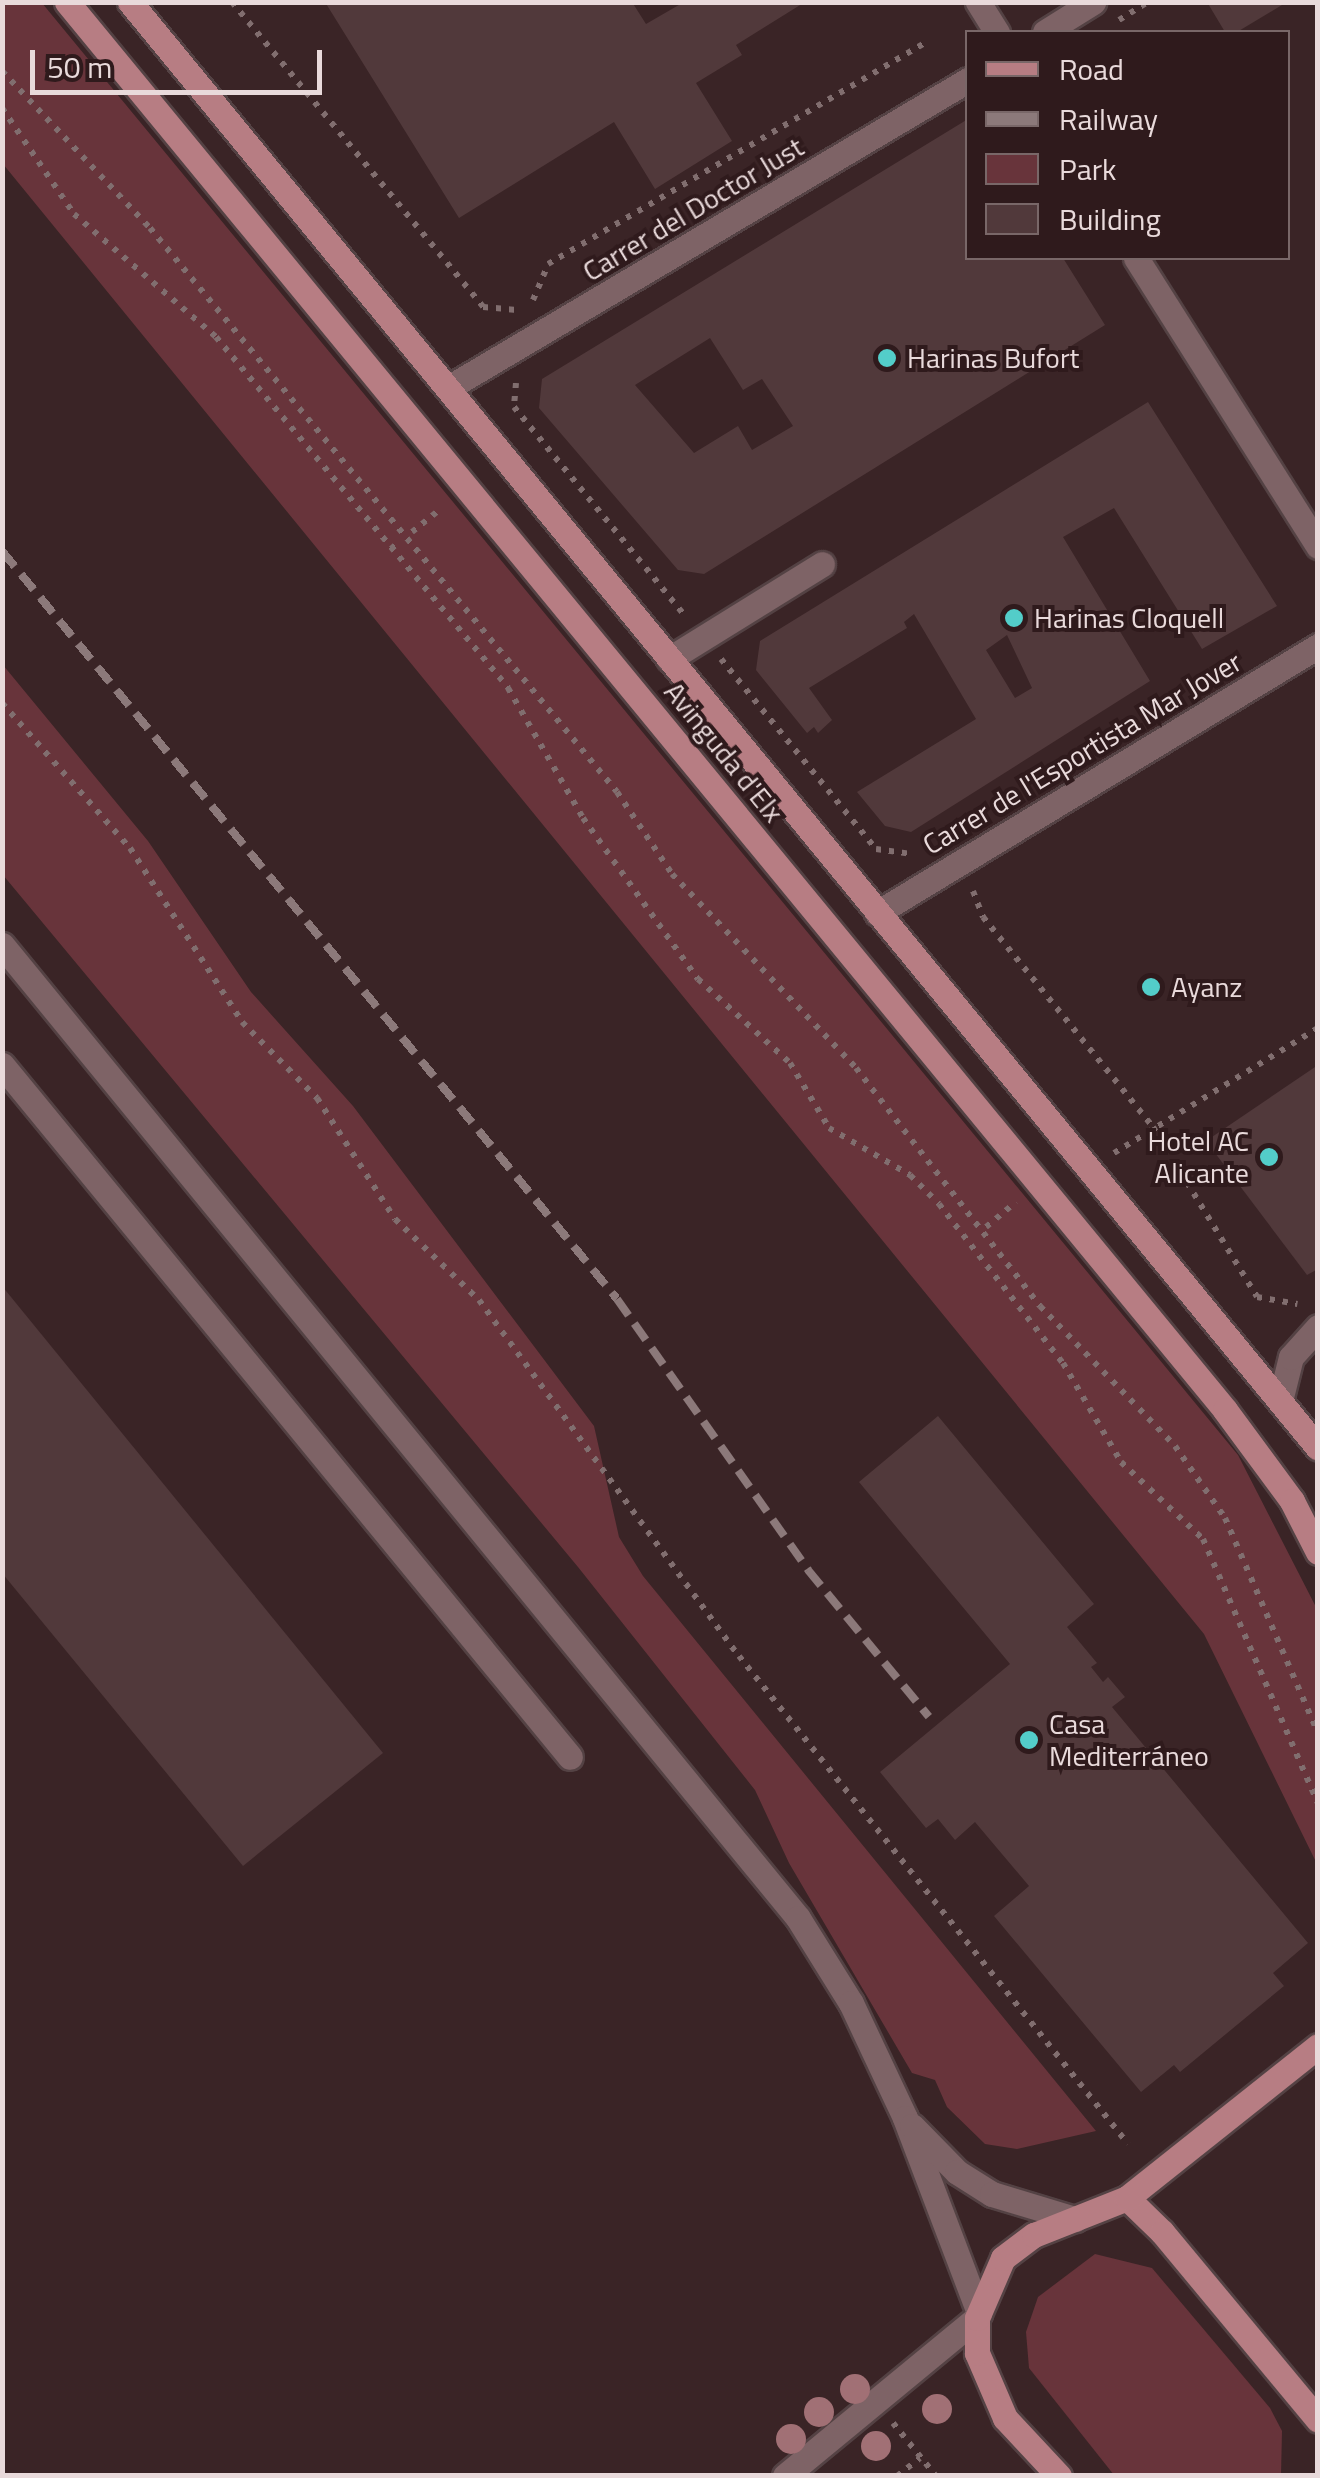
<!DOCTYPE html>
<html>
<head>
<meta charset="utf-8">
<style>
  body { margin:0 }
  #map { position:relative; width:1320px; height:2478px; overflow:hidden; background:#3a2426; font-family:"Titillium Web",sans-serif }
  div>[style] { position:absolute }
  .green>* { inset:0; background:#68343b }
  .building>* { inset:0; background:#51393b }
  .path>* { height:6px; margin-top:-3px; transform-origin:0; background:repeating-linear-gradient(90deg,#816e6f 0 5px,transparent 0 13px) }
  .roads { filter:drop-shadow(2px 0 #544244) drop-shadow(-2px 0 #544244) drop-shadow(0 2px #544244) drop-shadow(0 -2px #544244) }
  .minor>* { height:25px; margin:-12.5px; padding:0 12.5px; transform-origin:12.5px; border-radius:12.5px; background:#7e6366 }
  .tertiary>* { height:25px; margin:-12.5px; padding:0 12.5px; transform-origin:12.5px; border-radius:12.5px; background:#7e6366 }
  .primary>* { height:25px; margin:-12.5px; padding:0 12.5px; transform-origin:12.5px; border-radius:12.5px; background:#b77d83 }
  .rail>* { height:8px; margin-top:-4px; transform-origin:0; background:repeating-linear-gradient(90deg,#8c797a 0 20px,transparent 0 30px) }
  .trees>* { width:30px; height:30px; margin:-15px; border-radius:50%; background:#a17075 }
  .dots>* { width:28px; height:28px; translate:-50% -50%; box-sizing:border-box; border:5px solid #2f1a1c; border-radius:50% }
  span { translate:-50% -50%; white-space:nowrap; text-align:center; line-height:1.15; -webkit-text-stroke:8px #2f1a1c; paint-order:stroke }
  .street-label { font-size:28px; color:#e9dadb }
  .poi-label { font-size:28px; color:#e9dadb }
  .left { translate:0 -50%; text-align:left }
  .right { translate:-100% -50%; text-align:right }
  .frame { position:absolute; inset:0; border:5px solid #e9dadb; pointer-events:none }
  .legend { position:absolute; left:965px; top:30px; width:325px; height:230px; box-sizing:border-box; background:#2f1a1c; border:2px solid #796768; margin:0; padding:12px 18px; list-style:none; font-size:30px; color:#e9dadb }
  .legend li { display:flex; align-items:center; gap:20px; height:50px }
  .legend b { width:50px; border:2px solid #796768 }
  .scale { position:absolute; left:30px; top:50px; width:292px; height:45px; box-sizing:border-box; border:5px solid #e9dadb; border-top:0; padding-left:12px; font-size:30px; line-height:35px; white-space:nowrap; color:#e9dadb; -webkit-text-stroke:8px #2f1a1c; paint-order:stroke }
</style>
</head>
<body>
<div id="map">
  <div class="green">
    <i style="clip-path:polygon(2px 3px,42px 3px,1238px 1455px,1317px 1609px,1317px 1864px,1204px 1634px,3px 164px)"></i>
    <i style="clip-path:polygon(3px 665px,148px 841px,251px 992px,353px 1106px,594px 1426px,619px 1537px,643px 1576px,1096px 2131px,1017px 2149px,985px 2144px,947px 2107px,935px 2080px,912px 2073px,789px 1863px,755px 1790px,578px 1567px,3px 875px)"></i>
    <i style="clip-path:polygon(1095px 2254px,1152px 2268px,1270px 2408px,1282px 2431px,1281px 2475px,1114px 2475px,1029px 2368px,1026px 2332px,1038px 2297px)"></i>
  </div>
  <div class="building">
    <i style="clip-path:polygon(325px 2px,632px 2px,646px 24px,684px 2px,805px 2px,736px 45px,742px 55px,696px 83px,732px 141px,655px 189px,614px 122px,459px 218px)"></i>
    <i style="clip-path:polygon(1207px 2px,1287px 2px,1237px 32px,1225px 32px)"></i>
    <i style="clip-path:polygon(evenodd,968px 119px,968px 258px,1063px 258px,1105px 325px,704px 574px,678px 570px,539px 408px,542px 379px,968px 119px,710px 338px,743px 390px,762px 379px,793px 426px,752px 450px,738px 426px,694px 453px,635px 385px,710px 338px)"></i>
    <i style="clip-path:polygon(evenodd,1148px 402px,1277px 606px,1202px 649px,1114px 508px,1063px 537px,1150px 681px,911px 832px,885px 826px,857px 792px,976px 719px,914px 614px,904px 622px,907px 628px,809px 688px,832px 720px,818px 733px,814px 727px,807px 733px,756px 670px,760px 641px,1148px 402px,1007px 635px,1032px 688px,1015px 698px,986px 650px,1007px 635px)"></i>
    <i style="clip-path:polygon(1318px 1065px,1318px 1269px,1307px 1275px,1206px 1141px)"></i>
    <i style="clip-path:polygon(2px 1286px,383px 1753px,243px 1866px,2px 1573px)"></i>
    <i style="clip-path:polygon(938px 1416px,1094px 1604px,1067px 1627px,1097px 1663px,1091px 1667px,1103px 1682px,1108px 1677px,1125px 1697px,1112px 1707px,1308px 1943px,1273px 1973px,1284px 1986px,1180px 2072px,1174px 2065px,1141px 2092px,994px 1916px,1029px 1886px,975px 1822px,955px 1840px,938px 1819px,926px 1828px,880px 1772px,1010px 1664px,859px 1482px)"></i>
  </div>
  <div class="path">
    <i style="left:232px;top:2px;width:395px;rotate:50.5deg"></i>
    <i style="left:483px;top:307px;width:34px;rotate:5deg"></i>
    <i style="left:1119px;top:20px;width:34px;rotate:-32deg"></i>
    <i style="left:2px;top:71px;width:216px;rotate:46.7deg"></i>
    <i style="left:150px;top:228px;width:732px;rotate:50.37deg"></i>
    <i style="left:617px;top:792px;width:99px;rotate:56.1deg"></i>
    <i style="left:672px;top:874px;width:267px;rotate:46.5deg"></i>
    <i style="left:856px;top:1068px;width:301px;rotate:52.3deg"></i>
    <i style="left:1040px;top:1306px;width:194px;rotate:46deg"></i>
    <i style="left:1175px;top:1446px;width:88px;rotate:55.2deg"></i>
    <i style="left:1225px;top:1518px;width:234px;rotate:66.6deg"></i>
    <i style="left:2px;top:108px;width:128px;rotate:55.8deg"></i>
    <i style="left:74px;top:214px;width:188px;rotate:40.9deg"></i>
    <i style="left:216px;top:337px;width:457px;rotate:50.2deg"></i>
    <i style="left:508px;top:688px;width:150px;rotate:60deg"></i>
    <i style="left:583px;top:818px;width:198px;rotate:54.5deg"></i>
    <i style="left:698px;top:979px;width:125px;rotate:42.4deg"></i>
    <i style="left:790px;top:1063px;width:76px;rotate:59deg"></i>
    <i style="left:829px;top:1128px;width:94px;rotate:30.1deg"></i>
    <i style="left:910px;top:1175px;width:41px;rotate:45deg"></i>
    <i style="left:939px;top:1204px;width:202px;rotate:52.1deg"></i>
    <i style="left:1063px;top:1363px;width:115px;rotate:59.6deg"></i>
    <i style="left:1121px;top:1462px;width:112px;rotate:43.2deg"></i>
    <i style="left:1203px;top:1539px;width:288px;rotate:66.5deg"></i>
    <i style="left:533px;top:300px;width:39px;rotate:-67deg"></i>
    <i style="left:548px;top:264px;width:438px;rotate:-30.4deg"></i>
    <i style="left:516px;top:383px;width:24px;rotate:95deg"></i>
    <i style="left:514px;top:407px;width:269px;rotate:50.7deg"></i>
    <i style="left:412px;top:532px;width:38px;rotate:-39deg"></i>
    <i style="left:391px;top:549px;width:12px;rotate:-42deg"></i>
    <i style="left:721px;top:659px;width:245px;rotate:50.8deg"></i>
    <i style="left:876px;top:849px;width:37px;rotate:8deg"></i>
    <i style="left:2px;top:703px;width:193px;rotate:48.6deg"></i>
    <i style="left:130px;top:848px;width:207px;rotate:57.2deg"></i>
    <i style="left:242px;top:1022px;width:107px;rotate:45.4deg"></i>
    <i style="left:317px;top:1098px;width:144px;rotate:57.2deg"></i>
    <i style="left:395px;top:1219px;width:117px;rotate:44deg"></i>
    <i style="left:479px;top:1300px;width:441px;rotate:53.9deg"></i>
    <i style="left:739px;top:1656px;width:624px;rotate:51.44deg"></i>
    <i style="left:973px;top:891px;width:28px;rotate:69deg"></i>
    <i style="left:983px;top:917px;width:270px;rotate:51deg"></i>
    <i style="left:1153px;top:1127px;width:199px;rotate:58.5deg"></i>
    <i style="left:1257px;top:1297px;width:41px;rotate:9.9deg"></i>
    <i style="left:1114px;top:1153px;width:239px;rotate:-31.5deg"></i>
    <i style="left:986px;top:1227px;width:39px;rotate:-40deg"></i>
    <i style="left:1318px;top:1990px;width:3px;rotate:90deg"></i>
    <i style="left:893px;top:2423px;width:68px;rotate:50.9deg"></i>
    <i style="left:897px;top:2476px;width:29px;rotate:-38deg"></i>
  </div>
  <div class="roads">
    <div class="minor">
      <i style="left:978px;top:2px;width:36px;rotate:58deg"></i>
      <i style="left:1045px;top:32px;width:57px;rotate:-32deg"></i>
      <i style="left:1136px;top:258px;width:341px;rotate:57.7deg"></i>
      <i style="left:448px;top:388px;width:604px;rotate:-30.64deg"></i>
      <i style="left:669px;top:659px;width:180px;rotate:-31.8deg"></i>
      <i style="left:877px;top:913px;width:516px;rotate:-31.19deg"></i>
      <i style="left:2px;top:945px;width:1257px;rotate:50.71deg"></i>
      <i style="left:798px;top:1918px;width:100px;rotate:58.1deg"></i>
      <i style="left:851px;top:2003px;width:127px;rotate:64.8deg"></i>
      <i style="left:905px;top:2118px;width:209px;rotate:69.2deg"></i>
      <i style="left:2px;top:1065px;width:895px;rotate:50.62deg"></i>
      <i style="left:1280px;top:1401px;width:45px;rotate:-76deg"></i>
      <i style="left:1291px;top:1357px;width:40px;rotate:-48deg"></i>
      <i style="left:912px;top:2126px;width:64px;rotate:45.6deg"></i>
      <i style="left:957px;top:2172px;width:41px;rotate:32.2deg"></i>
      <i style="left:992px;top:2194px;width:87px;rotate:16.8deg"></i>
    </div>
    <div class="tertiary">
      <i style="left:785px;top:2476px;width:249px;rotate:-39.5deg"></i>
    </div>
    <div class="primary">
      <i style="left:67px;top:2px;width:1823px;rotate:50.56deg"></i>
      <i style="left:1225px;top:1410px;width:113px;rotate:53.6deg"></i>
      <i style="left:1292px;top:1501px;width:57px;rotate:63deg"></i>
      <i style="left:130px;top:2px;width:1871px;rotate:50.59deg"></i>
      <i style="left:1127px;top:2198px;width:49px;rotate:44.2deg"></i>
      <i style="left:1162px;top:2232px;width:244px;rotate:50.3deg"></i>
      <i style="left:1059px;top:2476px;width:79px;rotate:-133deg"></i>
      <i style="left:1005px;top:2418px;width:71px;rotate:-113.3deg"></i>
      <i style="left:977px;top:2353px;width:35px;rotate:-90deg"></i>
      <i style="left:977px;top:2318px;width:65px;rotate:-66.6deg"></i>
      <i style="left:1003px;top:2258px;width:39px;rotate:-37deg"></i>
      <i style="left:1034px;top:2235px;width:100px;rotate:-21.7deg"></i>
      <i style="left:1127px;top:2198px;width:244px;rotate:-38.5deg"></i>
    </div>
  </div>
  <div class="rail">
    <i style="left:2px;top:551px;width:968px;rotate:50.57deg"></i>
    <i style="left:617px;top:1299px;width:332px;rotate:54.8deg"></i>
    <i style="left:808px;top:1570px;width:190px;rotate:50.5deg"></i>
  </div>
  <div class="trees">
    <i style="left:855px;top:2389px"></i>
    <i style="left:937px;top:2409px"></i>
    <i style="left:819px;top:2412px"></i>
    <i style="left:791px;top:2439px"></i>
    <i style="left:876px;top:2446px"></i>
  </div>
  <div class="dots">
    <i style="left:887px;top:358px;background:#53cdc9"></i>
    <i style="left:1014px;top:618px;background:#53cdc9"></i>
    <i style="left:1151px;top:987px;background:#53cdc9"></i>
    <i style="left:1269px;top:1157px;background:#53cdc9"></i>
    <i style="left:1029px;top:1740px;background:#53cdc9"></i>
  </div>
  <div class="street-label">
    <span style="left:693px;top:209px;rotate:-31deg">Carrer del Doctor Just</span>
    <span style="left:724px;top:752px;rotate:51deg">Avinguda d'Elx</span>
    <span style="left:1082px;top:753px;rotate:-31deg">Carrer de l'Esportista Mar Jover</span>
  </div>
  <div class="poi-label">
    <span class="left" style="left:907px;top:358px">Harinas Bufort</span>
    <span class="left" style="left:1034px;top:618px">Harinas Cloquell</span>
    <span class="left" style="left:1171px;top:987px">Ayanz</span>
    <span class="right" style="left:1249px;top:1157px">Hotel AC<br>Alicante</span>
    <span class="left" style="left:1049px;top:1740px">Casa<br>Mediterráneo</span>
  </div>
  <div class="frame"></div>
  <ul class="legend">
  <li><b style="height:12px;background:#b77d83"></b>Road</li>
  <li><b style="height:12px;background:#8c797a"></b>Railway</li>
  <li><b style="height:28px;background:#68343b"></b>Park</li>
  <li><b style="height:28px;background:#51393b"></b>Building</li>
  </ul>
  <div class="scale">50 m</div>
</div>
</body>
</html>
